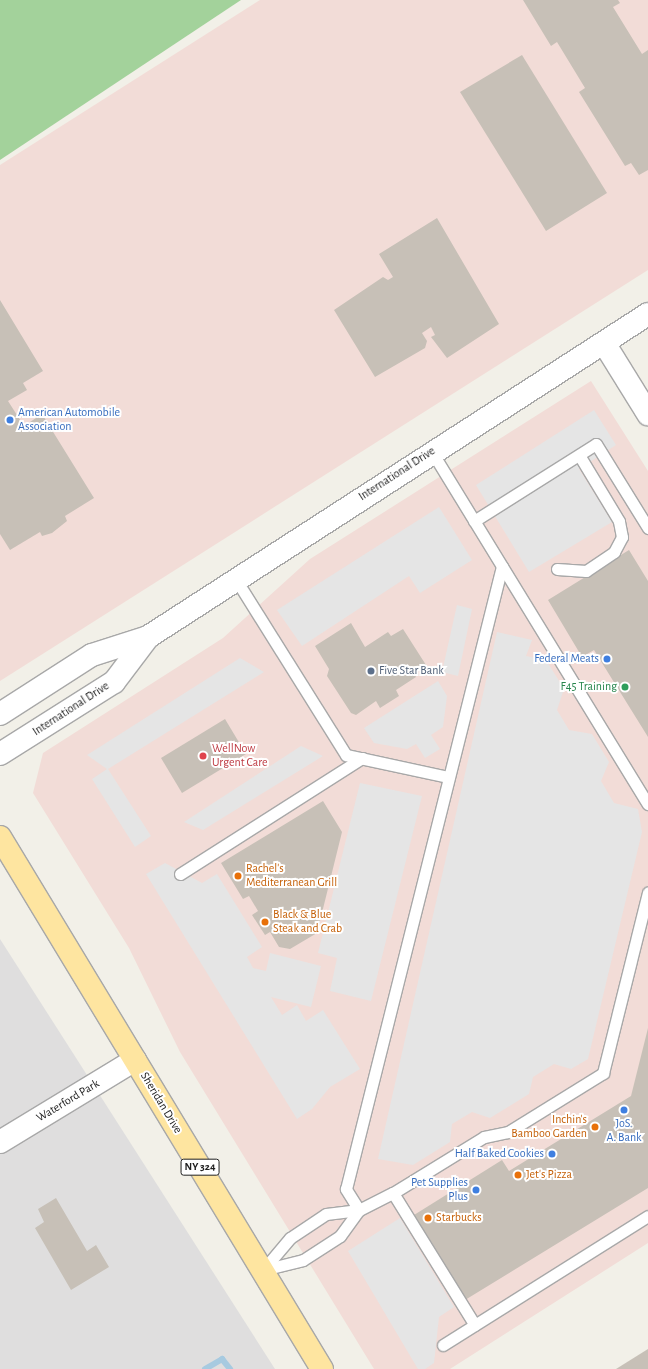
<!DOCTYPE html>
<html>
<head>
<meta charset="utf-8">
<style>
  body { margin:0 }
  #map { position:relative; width:648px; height:1369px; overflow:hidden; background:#f2f0e8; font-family:"Alegreya Sans",sans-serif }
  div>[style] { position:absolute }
  .residential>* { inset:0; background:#dfdede }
  .commercial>* { inset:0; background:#f2dcd7 }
  .forest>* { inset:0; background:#a3d29b }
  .parking>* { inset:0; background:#e5e5e5 }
  .stream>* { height:6px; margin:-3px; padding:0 3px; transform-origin:3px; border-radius:3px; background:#a7cae0 }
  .building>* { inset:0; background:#c7c0b7 }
  .roads { filter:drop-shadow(1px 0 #a8a8a8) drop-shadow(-1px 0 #a8a8a8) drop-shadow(0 1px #a8a8a8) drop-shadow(0 -1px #a8a8a8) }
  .lane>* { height:11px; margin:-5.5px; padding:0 5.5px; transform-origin:5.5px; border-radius:5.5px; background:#fff }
  .street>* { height:22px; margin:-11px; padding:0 11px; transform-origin:11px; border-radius:11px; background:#fff }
  .primary>* { height:22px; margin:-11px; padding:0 11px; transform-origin:11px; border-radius:11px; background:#fee5a0 }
  .dots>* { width:11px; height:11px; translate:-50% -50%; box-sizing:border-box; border:2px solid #fff; border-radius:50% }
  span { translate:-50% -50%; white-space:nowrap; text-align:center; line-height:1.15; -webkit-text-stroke:4px #fff; paint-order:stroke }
  .shield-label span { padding:1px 3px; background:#fff; border:1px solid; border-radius:3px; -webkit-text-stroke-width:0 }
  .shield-label { font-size:11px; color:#212121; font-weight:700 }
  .shop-label { font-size:12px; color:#366cbe }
  .left { translate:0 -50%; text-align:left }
  .right { translate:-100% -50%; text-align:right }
  .street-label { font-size:12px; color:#212121 }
  .service-label { font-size:12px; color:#4e5e75 }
  .leisure-label { font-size:12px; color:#27864d }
  .health-label { font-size:12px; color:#be3a42 }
  .food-label { font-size:12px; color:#c56008 }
</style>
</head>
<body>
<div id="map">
  <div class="residential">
    <i style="clip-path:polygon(0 939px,275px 1369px,0 1369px)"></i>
  </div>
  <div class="commercial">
    <i style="clip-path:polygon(260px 0,648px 0,648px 270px,0 681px,0 165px)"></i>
    <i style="clip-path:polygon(591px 381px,648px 471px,648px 1243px,450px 1369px,374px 1369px,180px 1052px,129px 948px,33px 793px,43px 753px,223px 638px,310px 559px)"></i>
  </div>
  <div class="forest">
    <i style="clip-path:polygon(0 0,241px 0,0 160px)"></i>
  </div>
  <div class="parking">
    <i style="clip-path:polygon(594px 410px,616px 445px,579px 469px,612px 522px,529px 572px,476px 485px)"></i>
    <i style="clip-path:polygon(439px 507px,472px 560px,420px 593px,409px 576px,302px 646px,277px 610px)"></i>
    <i style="clip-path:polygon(457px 605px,472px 609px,458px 676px,442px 672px)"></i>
    <i style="clip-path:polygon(497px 632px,532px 640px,526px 656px,546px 660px,564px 689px,557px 710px,569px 730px,592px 734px,609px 762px,601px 781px,614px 803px,638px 809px,642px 832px,588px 1059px,571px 1069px,554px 1064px,533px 1077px,529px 1094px,490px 1118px,472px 1112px,452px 1124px,450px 1142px,413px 1165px,378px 1159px)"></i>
    <i style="clip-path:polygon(240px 658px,264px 672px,108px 769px,151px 836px,135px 847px,92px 779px,107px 769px,87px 755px)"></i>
    <i style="clip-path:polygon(438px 681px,447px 696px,443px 727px,431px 735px,440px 749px,425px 758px,416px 744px,407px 749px,374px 743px,364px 728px)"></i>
    <i style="clip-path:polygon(301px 746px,323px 756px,203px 830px,184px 822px)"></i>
    <i style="clip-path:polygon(360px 783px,422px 796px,371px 1001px,330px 991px,337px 958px,318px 953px)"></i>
    <i style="clip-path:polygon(165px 863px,202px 883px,217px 874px,262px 947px,247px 957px,253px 968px,266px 971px,270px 953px,321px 966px,311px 1007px,271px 997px,282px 1015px,297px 1005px,306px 1021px,323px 1010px,360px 1069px,330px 1087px,312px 1109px,297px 1119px,146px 874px)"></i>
    <i style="clip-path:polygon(400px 1218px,454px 1307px,439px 1317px,434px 1363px,425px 1369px,418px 1369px,348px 1251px)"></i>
  </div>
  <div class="stream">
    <i style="left:205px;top:1369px;width:20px;rotate:-30deg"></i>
    <i style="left:222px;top:1359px;width:13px;rotate:51deg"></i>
  </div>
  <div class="building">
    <i style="clip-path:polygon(523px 0,618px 0,620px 3px,613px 7px,642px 54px,648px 50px,648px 170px,639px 175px,631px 163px,625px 166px,579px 92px,585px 88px,557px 42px,551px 46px)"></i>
    <i style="clip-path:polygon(522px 55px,607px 193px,546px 231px,460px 92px)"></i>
    <i style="clip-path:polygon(437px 218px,499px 324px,447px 358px,431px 337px,435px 335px,431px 327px,422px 333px,427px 341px,425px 348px,375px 377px,334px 310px,383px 277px,388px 280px,393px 277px,379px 254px)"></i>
    <i style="clip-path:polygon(0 300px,43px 371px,23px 383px,27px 390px,8px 401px,24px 426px,42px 414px,94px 498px,65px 516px,67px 521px,52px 533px,42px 536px,40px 532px,10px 550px,0 534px)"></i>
    <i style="clip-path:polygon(629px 550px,648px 581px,648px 737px,594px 650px,582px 657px,548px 600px)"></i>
    <i style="clip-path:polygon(351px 623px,365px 647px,388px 632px,391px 636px,403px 629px,426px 665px,413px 672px,416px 677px,396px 690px,399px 696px,380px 708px,376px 701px,356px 715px,351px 713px,327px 676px,329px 669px,315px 646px)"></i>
    <i style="clip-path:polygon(225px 719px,246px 754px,182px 793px,161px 758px)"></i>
    <i style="clip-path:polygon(323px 801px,342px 832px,317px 933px,290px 949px,279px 947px,270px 932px,265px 935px,252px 915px,258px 911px,249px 896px,243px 899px,221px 863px)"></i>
    <i style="clip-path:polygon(648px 1028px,648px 1188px,465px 1300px,414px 1215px,502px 1160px,509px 1171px,631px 1096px)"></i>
    <i style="clip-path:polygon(56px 1198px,87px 1251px,96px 1245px,109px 1267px,71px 1290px,35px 1228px,44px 1222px,38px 1209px)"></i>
    <i style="clip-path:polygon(648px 1349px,648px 1369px,616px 1369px)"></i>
  </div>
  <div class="roads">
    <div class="lane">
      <i style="left:432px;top:452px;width:413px;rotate:58.5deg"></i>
      <i style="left:474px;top:521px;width:144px;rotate:-32.3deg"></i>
      <i style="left:596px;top:444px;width:99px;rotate:58.2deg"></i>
      <i style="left:557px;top:569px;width:29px;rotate:4deg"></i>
      <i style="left:586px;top:571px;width:34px;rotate:-34deg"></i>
      <i style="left:614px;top:552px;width:17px;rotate:-62deg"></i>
      <i style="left:622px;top:537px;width:16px;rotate:-101deg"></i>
      <i style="left:619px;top:521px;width:77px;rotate:-121.2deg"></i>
      <i style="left:235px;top:578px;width:209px;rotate:57.9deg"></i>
      <i style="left:346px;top:755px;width:105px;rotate:12.1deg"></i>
      <i style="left:180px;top:874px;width:216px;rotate:-32.5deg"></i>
      <i style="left:393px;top:1193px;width:155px;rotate:58.2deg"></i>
      <i style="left:359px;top:1210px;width:25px;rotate:-122deg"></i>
      <i style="left:346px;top:1189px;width:642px;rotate:-75.94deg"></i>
      <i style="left:263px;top:1270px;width:42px;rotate:-49.8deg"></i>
      <i style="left:290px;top:1238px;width:43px;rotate:-33.7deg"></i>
      <i style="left:326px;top:1214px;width:33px;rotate:-7deg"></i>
      <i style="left:359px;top:1210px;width:38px;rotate:-27deg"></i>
      <i style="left:393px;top:1193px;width:107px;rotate:-31.6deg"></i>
      <i style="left:484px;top:1137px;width:25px;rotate:-12deg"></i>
      <i style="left:508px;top:1132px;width:112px;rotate:-31.8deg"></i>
      <i style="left:603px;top:1073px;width:186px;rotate:-76deg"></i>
      <i style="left:263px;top:1270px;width:41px;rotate:-14deg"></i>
      <i style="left:303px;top:1260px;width:44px;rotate:-33deg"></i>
      <i style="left:340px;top:1236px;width:32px;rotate:-54deg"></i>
      <i style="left:443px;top:1345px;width:242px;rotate:-32.2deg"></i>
    </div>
    <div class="street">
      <i style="left:604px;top:343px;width:84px;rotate:58.2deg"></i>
      <i style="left:0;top:714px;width:109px;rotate:-32.7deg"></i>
      <i style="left:92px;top:655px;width:59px;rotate:-17.8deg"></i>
      <i style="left:148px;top:637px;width:595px;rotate:-32.86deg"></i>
      <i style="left:0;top:754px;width:135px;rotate:-32.3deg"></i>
      <i style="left:114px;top:682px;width:56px;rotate:-52.9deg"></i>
      <i style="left:0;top:1142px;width:158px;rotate:-31.3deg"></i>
    </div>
    <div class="primary">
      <i style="left:0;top:837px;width:622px;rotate:58.82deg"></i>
    </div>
  </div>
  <div class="dots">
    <i style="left:10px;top:420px;background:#3f7fe0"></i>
    <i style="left:607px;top:659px;background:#3f7fe0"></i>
    <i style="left:371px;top:671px;background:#5c6f8a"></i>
    <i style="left:625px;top:687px;background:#2e9e5b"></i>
    <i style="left:203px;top:756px;background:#e0444e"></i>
    <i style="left:238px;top:876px;background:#e8710a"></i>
    <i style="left:265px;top:922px;background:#e8710a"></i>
    <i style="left:624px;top:1110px;background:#3f7fe0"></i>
    <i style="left:595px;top:1127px;background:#e8710a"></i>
    <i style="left:552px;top:1154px;background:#3f7fe0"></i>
    <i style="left:518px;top:1175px;background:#e8710a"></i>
    <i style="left:476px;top:1190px;background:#3f7fe0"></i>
    <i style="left:428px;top:1218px;background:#e8710a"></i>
  </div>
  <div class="shield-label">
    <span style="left:200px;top:1167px">NY 324</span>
  </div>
  <div class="shop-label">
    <span class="left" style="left:18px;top:420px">American Automobile<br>Association</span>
    <span class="right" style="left:599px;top:659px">Federal Meats</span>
    <span style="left:624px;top:1131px">JoS.<br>A. Bank</span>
    <span class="right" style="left:544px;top:1154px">Half Baked Cookies</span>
    <span class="right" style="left:468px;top:1190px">Pet Supplies<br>Plus</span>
  </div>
  <div class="street-label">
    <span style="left:397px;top:474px;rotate:-33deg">International Drive</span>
    <span style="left:71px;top:709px;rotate:-33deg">International Drive</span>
    <span style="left:68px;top:1101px;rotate:-31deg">Waterford Park</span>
    <span style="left:161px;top:1103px;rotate:59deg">Sheridan Drive</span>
  </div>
  <div class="service-label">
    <span class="left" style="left:379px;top:671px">Five Star Bank</span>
  </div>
  <div class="leisure-label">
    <span class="right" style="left:617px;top:687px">F45 Training</span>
  </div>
  <div class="health-label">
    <span class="left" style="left:212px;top:756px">WellNow<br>Urgent Care</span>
  </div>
  <div class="food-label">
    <span class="left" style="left:246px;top:876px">Rachel's<br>Mediterranean Grill</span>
    <span class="left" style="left:273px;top:922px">Black &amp; Blue<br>Steak and Crab</span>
    <span class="right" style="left:587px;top:1127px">Inchin's<br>Bamboo Garden</span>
    <span class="left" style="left:526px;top:1175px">Jet's Pizza</span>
    <span class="left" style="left:436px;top:1218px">Starbucks</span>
  </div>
</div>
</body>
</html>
